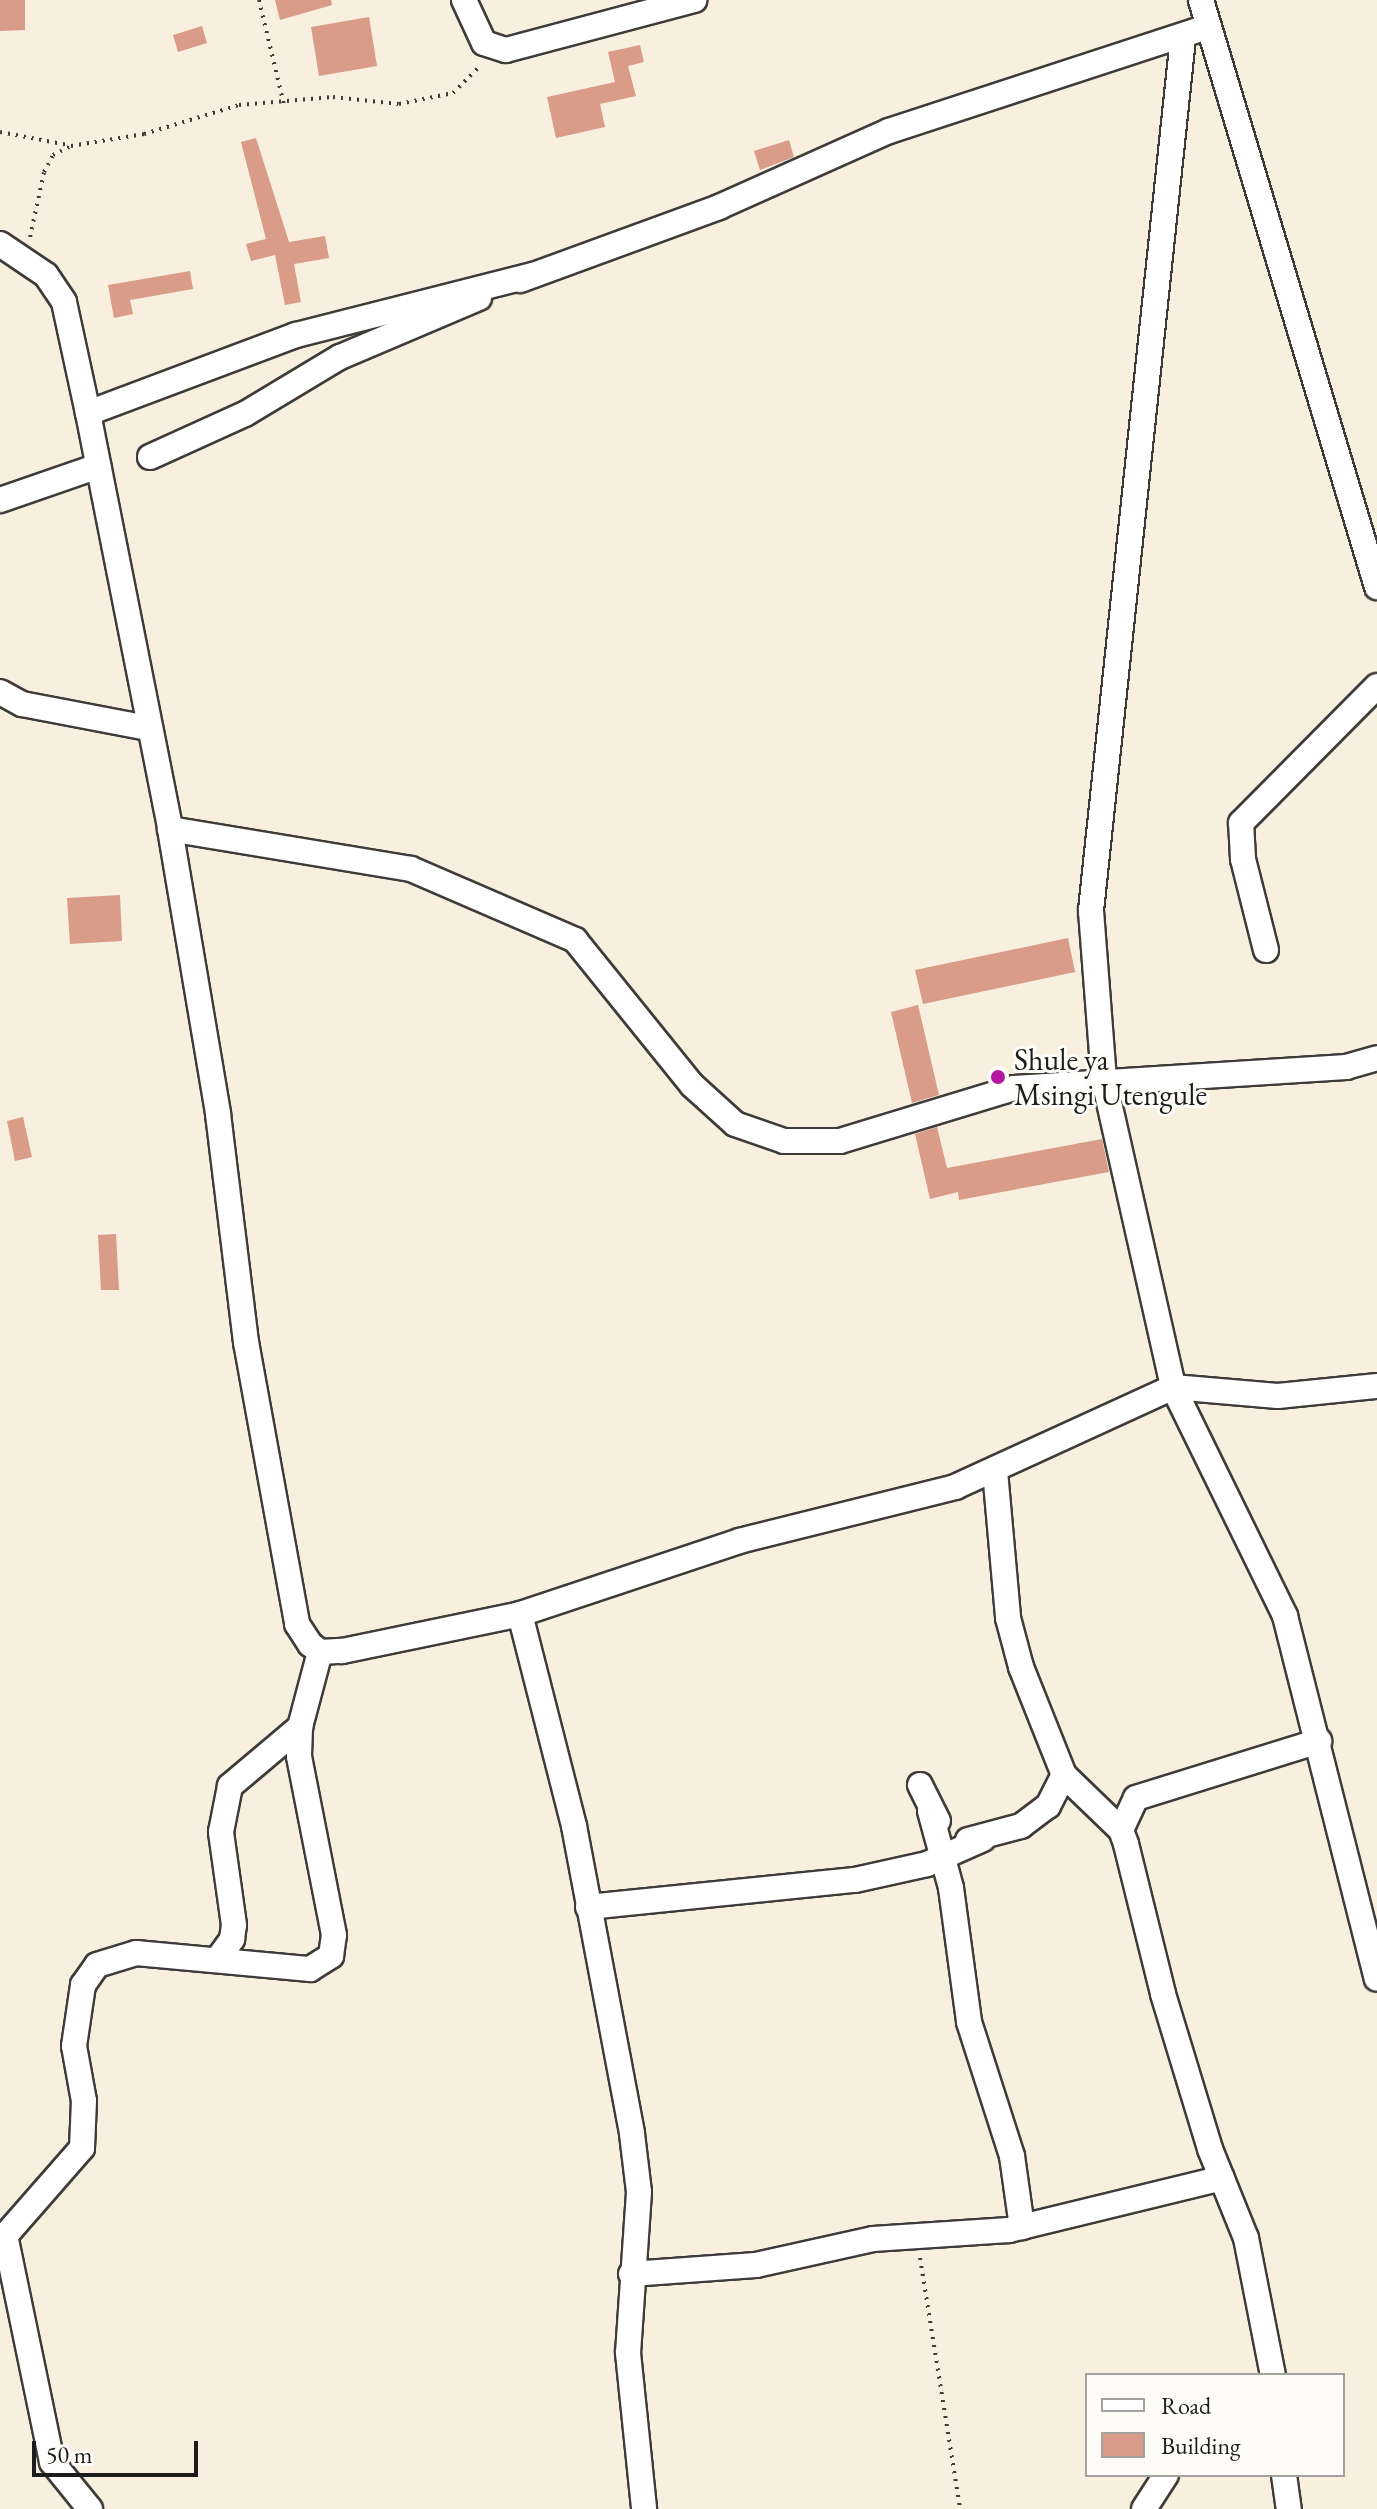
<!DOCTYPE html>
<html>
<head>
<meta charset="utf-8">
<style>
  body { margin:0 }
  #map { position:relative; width:1377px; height:2509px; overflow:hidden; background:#f8efde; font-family:"EB Garamond",serif }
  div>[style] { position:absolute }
  .building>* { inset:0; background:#d89c89 }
  .path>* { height:4px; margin-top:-2px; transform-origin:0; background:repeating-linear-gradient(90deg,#3d3c39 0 2px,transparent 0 8px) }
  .roads { filter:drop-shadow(2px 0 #3d3c39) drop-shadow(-2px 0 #3d3c39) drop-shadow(0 2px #3d3c39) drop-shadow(0 -2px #3d3c39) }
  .minor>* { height:24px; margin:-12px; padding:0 12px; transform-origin:12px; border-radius:12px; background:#fff }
  .dots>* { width:22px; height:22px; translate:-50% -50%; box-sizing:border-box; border:4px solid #fdfcf7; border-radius:50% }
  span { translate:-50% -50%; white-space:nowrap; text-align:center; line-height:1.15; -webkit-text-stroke:6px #fdfcf7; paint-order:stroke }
  .poi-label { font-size:30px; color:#1c1c1c }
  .left { translate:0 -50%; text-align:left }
  .legend { position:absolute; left:1085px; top:2373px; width:260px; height:104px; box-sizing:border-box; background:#fdfcf7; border:2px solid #a3a29f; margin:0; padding:10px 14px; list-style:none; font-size:24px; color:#1c1c1c }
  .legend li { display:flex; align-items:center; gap:16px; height:40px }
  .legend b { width:40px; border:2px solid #a3a29f }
  .scale { position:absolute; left:32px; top:2441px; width:166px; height:36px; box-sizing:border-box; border:4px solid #1c1c1c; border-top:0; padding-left:10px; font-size:24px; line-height:28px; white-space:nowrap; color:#1c1c1c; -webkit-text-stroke:6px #fdfcf7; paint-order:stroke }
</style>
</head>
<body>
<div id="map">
  <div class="building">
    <i style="clip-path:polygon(0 0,25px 0,25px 30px,0 31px)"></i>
    <i style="clip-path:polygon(275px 0,331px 0,332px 5px,280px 20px)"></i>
    <i style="clip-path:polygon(369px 17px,377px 66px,319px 76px,311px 27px)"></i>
    <i style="clip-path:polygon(202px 26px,207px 43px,178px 52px,173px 35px)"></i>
    <i style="clip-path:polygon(640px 45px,644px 62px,628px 66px,636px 96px,600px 104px,605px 127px,556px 138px,547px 97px,615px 82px,608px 52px)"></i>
    <i style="clip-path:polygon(256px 138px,289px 242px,325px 236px,329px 258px,294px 264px,301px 302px,285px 305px,275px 255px,251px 261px,246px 244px,266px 239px,241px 142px)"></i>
    <i style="clip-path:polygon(789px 140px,794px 157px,760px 170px,754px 151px)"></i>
    <i style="clip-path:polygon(190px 271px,193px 289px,130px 300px,133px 314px,114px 318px,108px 285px)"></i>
    <i style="clip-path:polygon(120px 895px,122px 941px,70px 944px,67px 898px)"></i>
    <i style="clip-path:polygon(1068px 938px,1075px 972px,923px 1004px,915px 970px)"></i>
    <i style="clip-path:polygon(918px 1005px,939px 1095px,912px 1103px,891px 1012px)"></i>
    <i style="clip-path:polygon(23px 1117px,32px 1157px,15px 1161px,7px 1121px)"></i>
    <i style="clip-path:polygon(937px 1127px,947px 1168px,1102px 1139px,1109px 1172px,959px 1200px,958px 1192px,930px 1199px,915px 1134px)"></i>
    <i style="clip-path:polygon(116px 1234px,119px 1290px,101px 1290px,98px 1235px)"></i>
  </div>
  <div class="path">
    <i style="left:259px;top:0;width:108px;rotate:76.6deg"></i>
    <i style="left:0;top:132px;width:69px;rotate:10.8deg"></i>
    <i style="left:30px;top:237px;width:66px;rotate:-77.8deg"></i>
    <i style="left:44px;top:172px;width:19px;rotate:-62deg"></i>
    <i style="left:53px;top:155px;width:20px;rotate:-27deg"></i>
    <i style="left:71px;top:146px;width:74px;rotate:-9.3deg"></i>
    <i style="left:144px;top:134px;width:99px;rotate:-17deg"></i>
    <i style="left:239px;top:105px;width:94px;rotate:-4.9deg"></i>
    <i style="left:333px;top:97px;width:66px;rotate:6.1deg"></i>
    <i style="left:399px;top:104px;width:55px;rotate:-11.5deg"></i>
    <i style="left:453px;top:93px;width:38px;rotate:-45deg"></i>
    <i style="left:920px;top:2258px;width:254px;rotate:80.9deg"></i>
  </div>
  <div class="roads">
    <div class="minor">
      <i style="left:464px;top:0;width:47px;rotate:65.1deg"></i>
      <i style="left:484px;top:43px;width:23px;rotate:18deg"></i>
      <i style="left:506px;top:50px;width:195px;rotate:-14.9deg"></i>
      <i style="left:1201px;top:0;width:613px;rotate:73.31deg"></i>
      <i style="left:1183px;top:38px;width:878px;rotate:96.02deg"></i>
      <i style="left:1091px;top:911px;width:169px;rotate:85.6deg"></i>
      <i style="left:1104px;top:1080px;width:315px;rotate:77.3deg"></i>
      <i style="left:1173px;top:1387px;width:255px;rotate:63.9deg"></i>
      <i style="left:1285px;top:1616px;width:374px;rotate:75.8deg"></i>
      <i style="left:0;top:244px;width:55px;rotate:34deg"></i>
      <i style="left:46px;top:275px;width:32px;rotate:56deg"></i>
      <i style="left:64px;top:302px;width:114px;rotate:77.8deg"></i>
      <i style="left:532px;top:275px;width:244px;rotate:165.7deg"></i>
      <i style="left:296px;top:335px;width:222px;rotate:159.4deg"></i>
      <i style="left:88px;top:413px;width:424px;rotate:78.8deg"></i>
      <i style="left:170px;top:829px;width:289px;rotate:80.4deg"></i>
      <i style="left:218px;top:1114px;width:230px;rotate:83deg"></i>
      <i style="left:246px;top:1342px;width:287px;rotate:79.7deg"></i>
      <i style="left:297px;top:1624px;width:24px;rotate:57deg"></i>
      <i style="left:310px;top:1644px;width:13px;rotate:39deg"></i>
      <i style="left:320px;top:1652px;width:22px;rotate:-3deg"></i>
      <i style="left:342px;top:1651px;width:182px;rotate:-11.7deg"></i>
      <i style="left:520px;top:1614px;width:231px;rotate:-18.4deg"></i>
      <i style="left:739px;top:1541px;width:223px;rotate:-14deg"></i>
      <i style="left:955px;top:1487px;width:240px;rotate:-24.6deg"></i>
      <i style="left:1173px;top:1387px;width:105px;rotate:4.9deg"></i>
      <i style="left:1278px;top:1396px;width:100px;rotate:-5.8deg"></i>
      <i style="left:520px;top:280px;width:212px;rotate:-20.1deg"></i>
      <i style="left:719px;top:207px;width:186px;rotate:-24.1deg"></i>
      <i style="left:889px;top:131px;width:335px;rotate:-18.1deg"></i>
      <i style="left:150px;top:457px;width:104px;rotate:-24.4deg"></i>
      <i style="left:245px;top:414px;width:111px;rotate:-31deg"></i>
      <i style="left:340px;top:357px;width:151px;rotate:-23deg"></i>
      <i style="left:0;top:500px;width:104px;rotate:-19.1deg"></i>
      <i style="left:0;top:692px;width:25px;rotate:29deg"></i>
      <i style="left:22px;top:704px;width:128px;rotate:10.8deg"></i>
      <i style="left:170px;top:829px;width:244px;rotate:9.4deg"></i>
      <i style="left:411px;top:869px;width:179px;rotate:23.4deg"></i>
      <i style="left:575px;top:940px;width:186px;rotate:51.1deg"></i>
      <i style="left:692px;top:1085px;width:58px;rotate:42.2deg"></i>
      <i style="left:735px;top:1124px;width:52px;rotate:19.1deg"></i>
      <i style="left:784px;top:1141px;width:56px"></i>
      <i style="left:840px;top:1141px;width:182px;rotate:-16.9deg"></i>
      <i style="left:1014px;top:1088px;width:333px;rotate:-3.6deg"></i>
      <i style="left:1346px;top:1067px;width:32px;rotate:-16deg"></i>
      <i style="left:1266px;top:950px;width:94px;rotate:-104.2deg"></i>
      <i style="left:1243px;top:859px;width:36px;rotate:-93deg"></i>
      <i style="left:1241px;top:823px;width:193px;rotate:-45.2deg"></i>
      <i style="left:995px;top:1471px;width:148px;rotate:84.9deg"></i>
      <i style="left:1008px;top:1618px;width:51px;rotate:75.1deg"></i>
      <i style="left:1021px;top:1667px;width:116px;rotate:68.3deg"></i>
      <i style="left:1064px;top:1775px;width:79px;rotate:44deg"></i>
      <i style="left:1121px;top:1830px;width:15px;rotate:70deg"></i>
      <i style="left:1126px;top:1844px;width:154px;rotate:76.1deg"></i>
      <i style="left:1163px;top:1994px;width:162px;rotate:73.1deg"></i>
      <i style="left:1210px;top:2149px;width:96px;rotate:68deg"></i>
      <i style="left:1246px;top:2238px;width:140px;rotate:78.9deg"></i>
      <i style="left:520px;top:1614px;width:219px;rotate:75.7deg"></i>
      <i style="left:574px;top:1826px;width:313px;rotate:79.3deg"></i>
      <i style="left:632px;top:2134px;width:58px;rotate:83.1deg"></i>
      <i style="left:639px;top:2192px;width:161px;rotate:93.9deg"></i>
      <i style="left:628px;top:2353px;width:157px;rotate:84.1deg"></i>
      <i style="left:920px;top:1785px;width:40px;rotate:63.4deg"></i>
      <i style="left:930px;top:1811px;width:80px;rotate:74.7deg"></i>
      <i style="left:951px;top:1888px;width:135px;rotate:82.3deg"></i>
      <i style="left:969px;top:2022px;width:141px;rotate:72.2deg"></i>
      <i style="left:1012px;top:2156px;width:72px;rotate:82deg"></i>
      <i style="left:1121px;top:1830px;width:35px;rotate:-65deg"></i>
      <i style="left:1136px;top:1798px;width:192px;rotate:-17.3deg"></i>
      <i style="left:968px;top:1840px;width:55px;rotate:-14.8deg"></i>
      <i style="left:1021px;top:1826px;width:34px;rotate:-37deg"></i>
      <i style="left:1048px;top:1806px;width:35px;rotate:-63deg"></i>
      <i style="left:588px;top:1907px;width:268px;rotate:-5.8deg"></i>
      <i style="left:855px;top:1880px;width:74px;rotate:-12.5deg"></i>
      <i style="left:927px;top:1864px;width:61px;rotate:-24.1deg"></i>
      <i style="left:217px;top:1960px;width:26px;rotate:-54deg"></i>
      <i style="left:232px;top:1939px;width:14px;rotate:-82deg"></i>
      <i style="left:234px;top:1925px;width:94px;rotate:-98deg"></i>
      <i style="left:221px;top:1832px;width:47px;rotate:-78.9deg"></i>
      <i style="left:230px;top:1786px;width:92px;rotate:-40.1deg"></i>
      <i style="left:631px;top:2274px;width:125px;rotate:-4.1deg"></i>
      <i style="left:756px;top:2265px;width:120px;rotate:-12.5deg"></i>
      <i style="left:873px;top:2239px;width:136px;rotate:-3.8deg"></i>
      <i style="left:1009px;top:2230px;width:219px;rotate:-13.7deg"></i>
      <i style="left:1284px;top:2475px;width:34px;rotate:82deg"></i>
      <i style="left:90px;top:2509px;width:60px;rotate:-129deg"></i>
      <i style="left:52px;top:2462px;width:231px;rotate:-101.7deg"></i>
      <i style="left:5px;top:2236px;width:117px;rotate:-48.8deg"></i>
      <i style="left:82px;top:2148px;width:47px;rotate:-87.6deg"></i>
      <i style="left:84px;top:2101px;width:56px;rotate:-100.3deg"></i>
      <i style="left:74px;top:2046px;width:62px;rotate:-81.6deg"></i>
      <i style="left:83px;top:1985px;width:24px;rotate:-55deg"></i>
      <i style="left:97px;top:1965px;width:41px;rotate:-17.1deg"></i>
      <i style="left:136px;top:1953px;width:175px;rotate:5.3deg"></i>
      <i style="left:310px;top:1969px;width:25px;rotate:-32deg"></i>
      <i style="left:331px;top:1956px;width:21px;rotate:-82deg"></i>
      <i style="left:334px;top:1935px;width:182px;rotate:-101.1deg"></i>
      <i style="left:299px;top:1756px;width:29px;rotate:-88deg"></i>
      <i style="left:300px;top:1727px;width:78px;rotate:-75.1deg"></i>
      <i style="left:1144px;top:2509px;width:40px;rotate:-57.1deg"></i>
    </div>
  </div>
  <div class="dots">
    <i style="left:998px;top:1077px;background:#b5179e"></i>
  </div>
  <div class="poi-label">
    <span class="left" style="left:1014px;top:1077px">Shule ya<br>Msingi Utengule</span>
  </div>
  <ul class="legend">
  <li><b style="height:10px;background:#fff"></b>Road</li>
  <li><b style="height:22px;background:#d89c89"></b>Building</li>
  </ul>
  <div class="scale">50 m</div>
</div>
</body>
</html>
